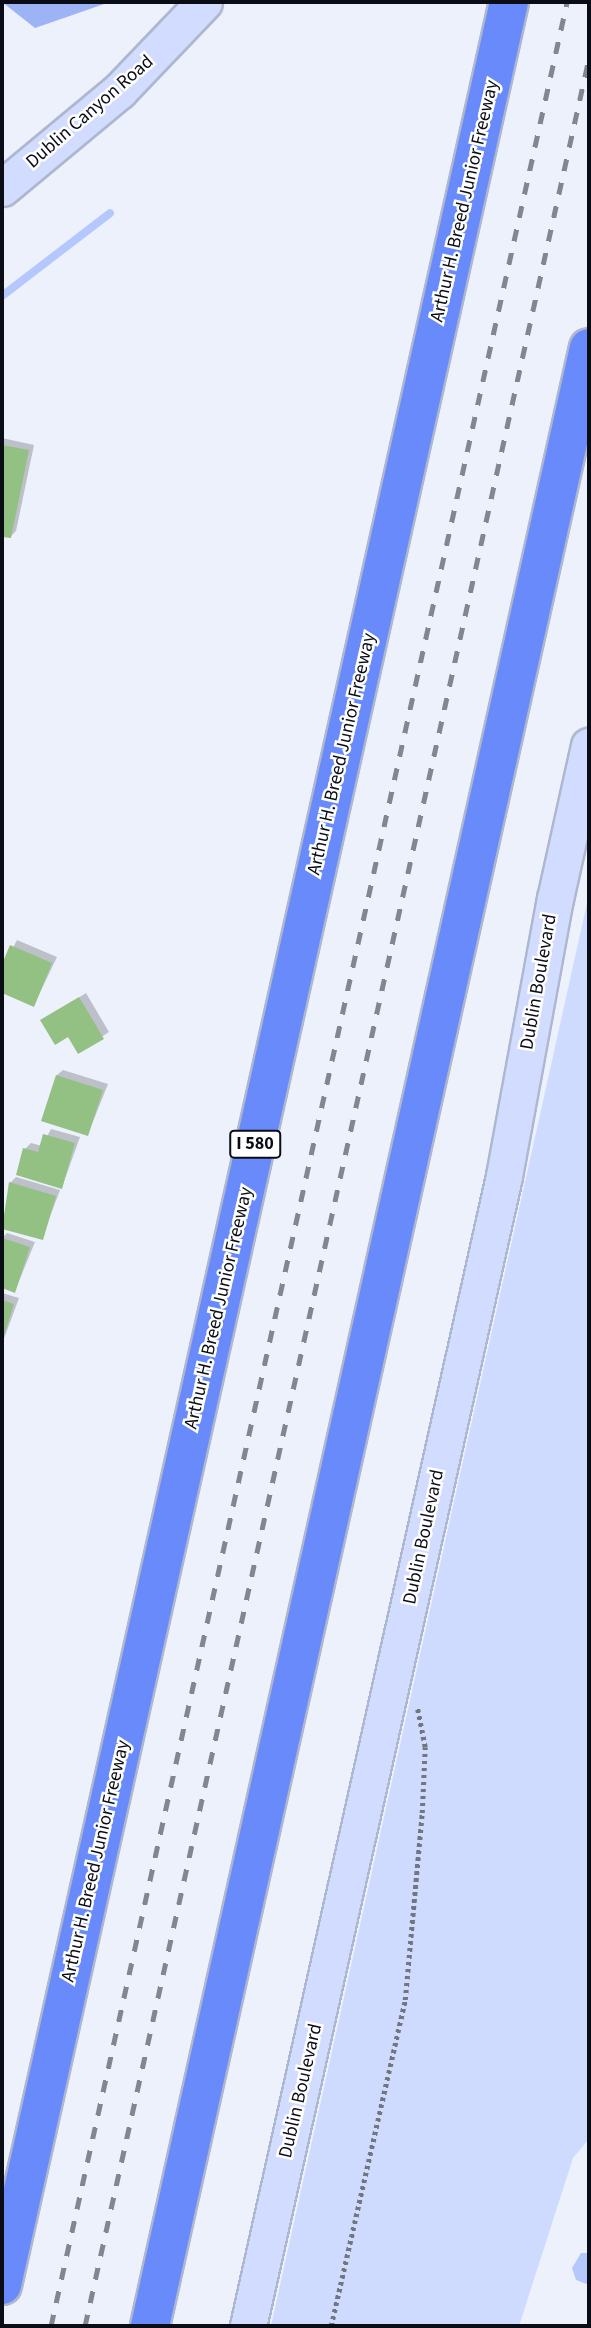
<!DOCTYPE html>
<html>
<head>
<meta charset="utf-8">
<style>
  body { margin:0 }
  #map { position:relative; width:591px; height:2328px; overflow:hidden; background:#edf1fb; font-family:"Source Sans 3",sans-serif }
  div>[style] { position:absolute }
  .green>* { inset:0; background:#cedbff }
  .forest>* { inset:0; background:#9cb3f5 }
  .water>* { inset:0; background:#b4c8fe }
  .shadow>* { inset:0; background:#0003 }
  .stream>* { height:8px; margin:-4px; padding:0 4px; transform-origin:4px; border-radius:4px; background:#b4c8fe }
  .building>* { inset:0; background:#93c183 }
  .path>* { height:4.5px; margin-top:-2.25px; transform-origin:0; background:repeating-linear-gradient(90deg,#72767f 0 3.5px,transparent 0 7px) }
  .roads { filter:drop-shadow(2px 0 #adb7cf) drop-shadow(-2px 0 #adb7cf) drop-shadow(0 2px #adb7cf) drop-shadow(0 -2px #adb7cf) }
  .secondary>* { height:35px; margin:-17.5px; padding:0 17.5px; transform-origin:17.5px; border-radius:17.5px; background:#d2dcfe }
  .highway>* { height:38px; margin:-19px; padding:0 19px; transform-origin:19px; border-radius:19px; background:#698afa }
  .rail>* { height:5px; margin-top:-2.5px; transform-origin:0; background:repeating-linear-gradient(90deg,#82868f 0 12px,transparent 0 24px) }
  span { translate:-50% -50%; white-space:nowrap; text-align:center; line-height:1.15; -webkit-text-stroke:5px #fefefe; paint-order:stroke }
  .shield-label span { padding:2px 5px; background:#fefefe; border:2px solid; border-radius:5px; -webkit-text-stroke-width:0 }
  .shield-label { font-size:18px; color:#0a0d15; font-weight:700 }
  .street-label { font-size:19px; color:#0a0d15 }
  .frame { position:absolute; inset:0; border:4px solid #0a0d15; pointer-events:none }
</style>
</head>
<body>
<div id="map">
  <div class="green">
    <i style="clip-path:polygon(589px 894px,589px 2139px,573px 2158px,519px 2326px,271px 2326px)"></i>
  </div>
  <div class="forest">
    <i style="clip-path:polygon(2px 2px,110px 2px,35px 28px)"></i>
  </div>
  <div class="water">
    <i style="clip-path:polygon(581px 2253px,589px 2253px,589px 2285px,576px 2280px,572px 2268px)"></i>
  </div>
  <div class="shadow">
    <i style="clip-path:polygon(2px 438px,34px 445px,16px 531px,10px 537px,2px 535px)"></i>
    <i style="clip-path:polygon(17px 940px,57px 957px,34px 1005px,2px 991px,2px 969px)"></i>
    <i style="clip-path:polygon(86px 993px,109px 1032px,79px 1052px,68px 1035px,42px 1021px)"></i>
    <i style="clip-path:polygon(63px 1070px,108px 1084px,88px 1134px,57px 1075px)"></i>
    <i style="clip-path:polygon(51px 1129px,80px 1137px,62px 1187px,25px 1149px,31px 1143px,42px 1146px)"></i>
    <i style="clip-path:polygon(16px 1177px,60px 1190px,42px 1238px,2px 1227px,10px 1183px)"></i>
    <i style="clip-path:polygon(7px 1233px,35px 1242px,15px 1291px,2px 1287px,2px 1238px)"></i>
    <i style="clip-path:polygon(2px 1293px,19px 1298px,2px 1344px)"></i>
  </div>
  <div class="stream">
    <i style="left:2px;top:296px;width:136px;rotate:-37.5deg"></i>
  </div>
  <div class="building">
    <i style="clip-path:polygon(2px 445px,29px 450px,11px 538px,2px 537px)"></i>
    <i style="clip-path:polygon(10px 945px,52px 963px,34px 1007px,2px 993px,2px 964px)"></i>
    <i style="clip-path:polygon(79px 997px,104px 1039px,78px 1054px,68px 1037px,55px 1045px,40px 1020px)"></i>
    <i style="clip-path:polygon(56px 1075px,103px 1090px,88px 1136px,41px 1121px)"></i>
    <i style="clip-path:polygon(43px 1134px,75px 1143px,62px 1189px,16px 1175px,23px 1148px,38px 1152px)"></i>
    <i style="clip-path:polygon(9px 1182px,56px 1196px,43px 1240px,2px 1229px)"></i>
    <i style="clip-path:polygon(2px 1238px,30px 1247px,15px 1293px,2px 1288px)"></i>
    <i style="clip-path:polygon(2px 1300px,14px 1304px,2px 1342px)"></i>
  </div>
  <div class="path">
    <i style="left:331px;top:2326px;width:334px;rotate:-77.2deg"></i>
    <i style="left:405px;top:2000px;width:188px;rotate:-84.8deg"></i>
    <i style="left:422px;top:1813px;width:66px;rotate:-87.4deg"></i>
    <i style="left:425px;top:1747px;width:41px;rotate:-101.3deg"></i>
  </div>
  <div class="roads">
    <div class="secondary">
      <i style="left:2px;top:188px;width:152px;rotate:-39.7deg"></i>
      <i style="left:119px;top:91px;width:123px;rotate:-46.3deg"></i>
      <i style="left:248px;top:2326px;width:1178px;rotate:-77.45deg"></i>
      <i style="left:504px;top:1176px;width:282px;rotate:-79.6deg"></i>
      <i style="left:555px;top:899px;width:157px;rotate:-77.5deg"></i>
    </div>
    <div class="highway">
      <i style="left:2px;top:2285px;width:2339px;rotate:-77.48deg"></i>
      <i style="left:150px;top:2326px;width:2026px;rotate:-77.49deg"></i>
    </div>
  </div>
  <div class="rail">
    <i style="left:51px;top:2326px;width:2381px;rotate:-77.48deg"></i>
    <i style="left:85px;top:2326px;width:2323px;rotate:-77.47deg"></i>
  </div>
  <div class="shield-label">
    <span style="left:255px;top:1144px">I 580</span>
  </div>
  <div class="street-label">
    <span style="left:90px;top:112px;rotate:-41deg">Dublin Canyon Road</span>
    <span style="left:465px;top:201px;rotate:-77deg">Arthur H. Breed Junior Freeway</span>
    <span style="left:342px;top:754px;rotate:-77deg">Arthur H. Breed Junior Freeway</span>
    <span style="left:539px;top:982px;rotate:-80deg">Dublin Boulevard</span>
    <span style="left:219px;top:1308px;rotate:-77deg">Arthur H. Breed Junior Freeway</span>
    <span style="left:424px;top:1537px;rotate:-78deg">Dublin Boulevard</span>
    <span style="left:96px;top:1861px;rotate:-77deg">Arthur H. Breed Junior Freeway</span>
    <span style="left:301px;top:2091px;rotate:-77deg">Dublin Boulevard</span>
  </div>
  <div class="frame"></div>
</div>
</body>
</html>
